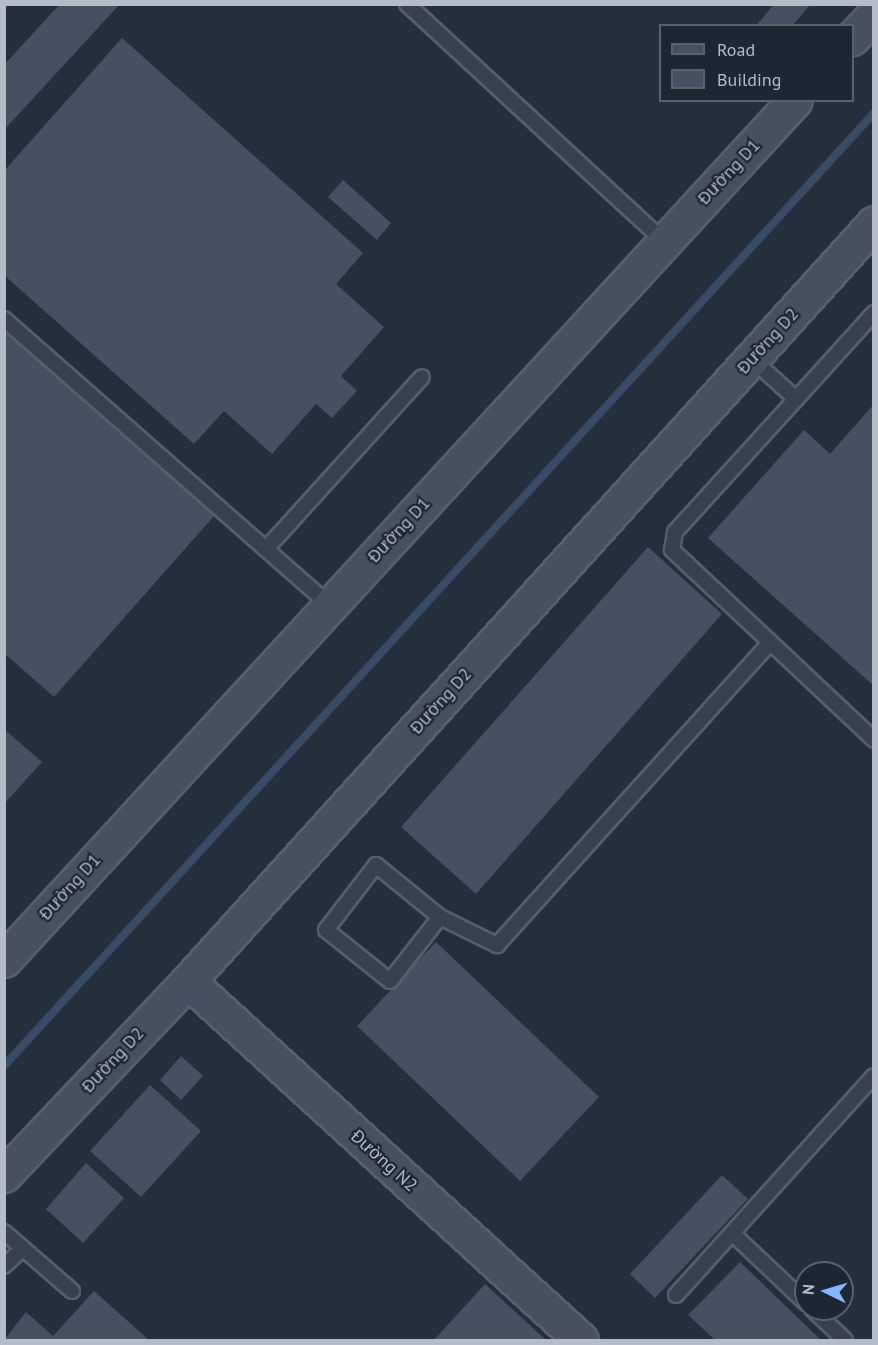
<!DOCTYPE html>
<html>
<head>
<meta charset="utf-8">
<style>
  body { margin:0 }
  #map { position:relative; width:878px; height:1345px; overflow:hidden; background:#242f3e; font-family:"PT Sans",sans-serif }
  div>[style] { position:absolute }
  .stream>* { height:8px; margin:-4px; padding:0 4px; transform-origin:4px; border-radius:4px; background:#394c67 }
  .building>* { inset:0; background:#455162 }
  .roads { filter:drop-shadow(2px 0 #565f6c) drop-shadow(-2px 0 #565f6c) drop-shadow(0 2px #565f6c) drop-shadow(0 -2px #565f6c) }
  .lane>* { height:14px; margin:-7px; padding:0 7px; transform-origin:7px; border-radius:7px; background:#38414e }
  .secondary>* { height:33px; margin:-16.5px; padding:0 16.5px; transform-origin:16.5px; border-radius:16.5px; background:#465061 }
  span { translate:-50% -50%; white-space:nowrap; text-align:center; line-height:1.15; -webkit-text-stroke:4.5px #1d2633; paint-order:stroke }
  .street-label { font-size:18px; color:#b4bcc9 }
  .frame { position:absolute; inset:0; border:6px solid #b4bcc9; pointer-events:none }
  .legend { position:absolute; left:659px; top:24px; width:195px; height:78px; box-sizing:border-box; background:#1d2633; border:2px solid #59626f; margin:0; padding:8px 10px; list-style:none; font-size:18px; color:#b4bcc9 }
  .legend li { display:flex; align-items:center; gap:12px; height:30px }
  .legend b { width:30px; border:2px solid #59626f }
  .north { position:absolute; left:794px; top:1261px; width:60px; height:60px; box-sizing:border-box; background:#1d2633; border:2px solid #59626f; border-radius:50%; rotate:275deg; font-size:16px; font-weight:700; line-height:24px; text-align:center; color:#b4bcc9 }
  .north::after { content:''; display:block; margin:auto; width:21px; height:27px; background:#8ab4f8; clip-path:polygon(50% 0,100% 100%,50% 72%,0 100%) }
</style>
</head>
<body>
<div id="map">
  <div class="stream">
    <i style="left:4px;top:1066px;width:1290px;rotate:-47.61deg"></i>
  </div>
  <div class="building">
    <i style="clip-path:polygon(60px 4px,120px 4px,4px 130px,4px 65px)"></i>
    <i style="clip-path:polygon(774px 4px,811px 4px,792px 26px,756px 26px)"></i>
    <i style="clip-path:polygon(122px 38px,363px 253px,336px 284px,384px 327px,341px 376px,357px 391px,332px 418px,316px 404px,272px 454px,224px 411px,194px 444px,4px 275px,4px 171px)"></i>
    <i style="clip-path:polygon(343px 180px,391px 223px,377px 240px,328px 197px)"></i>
    <i style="clip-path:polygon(4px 313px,222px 507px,54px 697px,4px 653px)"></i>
    <i style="clip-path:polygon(874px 404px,874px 686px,708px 538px,804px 430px,830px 454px)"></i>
    <i style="clip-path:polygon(648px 547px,722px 614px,476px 894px,401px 827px)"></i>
    <i style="clip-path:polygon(4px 729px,42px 762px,4px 804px)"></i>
    <i style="clip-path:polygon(436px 942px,599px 1097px,520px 1181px,357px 1026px)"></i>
    <i style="clip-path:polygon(181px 1056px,203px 1076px,181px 1100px,160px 1080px)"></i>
    <i style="clip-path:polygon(150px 1085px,201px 1131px,141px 1197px,90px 1151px)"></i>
    <i style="clip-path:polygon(86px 1163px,124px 1198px,83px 1243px,46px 1209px)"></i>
    <i style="clip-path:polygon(722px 1175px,748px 1199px,655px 1298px,630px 1274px)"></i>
    <i style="clip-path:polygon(740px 1262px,821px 1340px,715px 1340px,688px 1315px)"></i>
    <i style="clip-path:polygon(485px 1284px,546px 1340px,434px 1340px)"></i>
    <i style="clip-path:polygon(94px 1291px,149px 1340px,4px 1340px,26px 1312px,53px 1336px)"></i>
  </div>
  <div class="roads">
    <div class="lane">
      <i style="left:407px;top:4px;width:351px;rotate:42.7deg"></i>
      <i style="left:4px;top:319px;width:434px;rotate:41.3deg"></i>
      <i style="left:752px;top:359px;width:59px;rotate:42.3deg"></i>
      <i style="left:796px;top:399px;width:180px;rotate:132.3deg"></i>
      <i style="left:675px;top:532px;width:18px;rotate:99deg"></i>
      <i style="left:672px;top:550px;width:277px;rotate:43.2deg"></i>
      <i style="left:796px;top:399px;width:116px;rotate:-47.8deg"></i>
      <i style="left:266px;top:549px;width:232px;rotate:-47.8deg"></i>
      <i style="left:440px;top:917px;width:81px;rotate:128deg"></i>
      <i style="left:390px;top:981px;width:82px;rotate:-141.4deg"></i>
      <i style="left:326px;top:930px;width:82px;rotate:-52.4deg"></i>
      <i style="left:376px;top:865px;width:82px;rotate:39.1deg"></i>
      <i style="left:440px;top:917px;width:64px;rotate:26.2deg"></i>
      <i style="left:497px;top:945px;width:406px;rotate:-47.9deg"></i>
      <i style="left:4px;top:1232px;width:90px;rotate:40.9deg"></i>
      <i style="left:732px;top:1233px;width:102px;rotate:43.4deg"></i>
      <i style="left:4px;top:1266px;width:26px;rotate:-43deg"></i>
      <i style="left:676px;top:1295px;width:295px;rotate:-47.9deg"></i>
      <i style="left:812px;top:1309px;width:45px;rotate:43.2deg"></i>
    </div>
    <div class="secondary">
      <i style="left:852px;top:38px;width:32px;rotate:-46deg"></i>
      <i style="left:4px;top:960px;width:1168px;rotate:-47.39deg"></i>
      <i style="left:188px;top:981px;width:532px;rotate:42.41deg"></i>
      <i style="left:4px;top:1175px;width:267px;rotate:-46.5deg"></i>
      <i style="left:188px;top:981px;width:1022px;rotate:-47.85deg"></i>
    </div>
  </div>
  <div class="street-label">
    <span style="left:729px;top:172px;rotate:-47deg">Đường D1</span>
    <span style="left:768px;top:341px;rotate:-48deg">Đường D2</span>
    <span style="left:399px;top:530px;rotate:-47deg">Đường D1</span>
    <span style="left:441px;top:701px;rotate:-48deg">Đường D2</span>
    <span style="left:70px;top:887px;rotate:-48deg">Đường D1</span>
    <span style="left:113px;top:1060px;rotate:-47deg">Đường D2</span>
    <span style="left:384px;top:1161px;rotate:42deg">Đường N2</span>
  </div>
  <div class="frame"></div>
  <ul class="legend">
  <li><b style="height:8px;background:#465061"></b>Road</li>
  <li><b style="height:16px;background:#455162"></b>Building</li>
  </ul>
  <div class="north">N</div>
</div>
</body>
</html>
